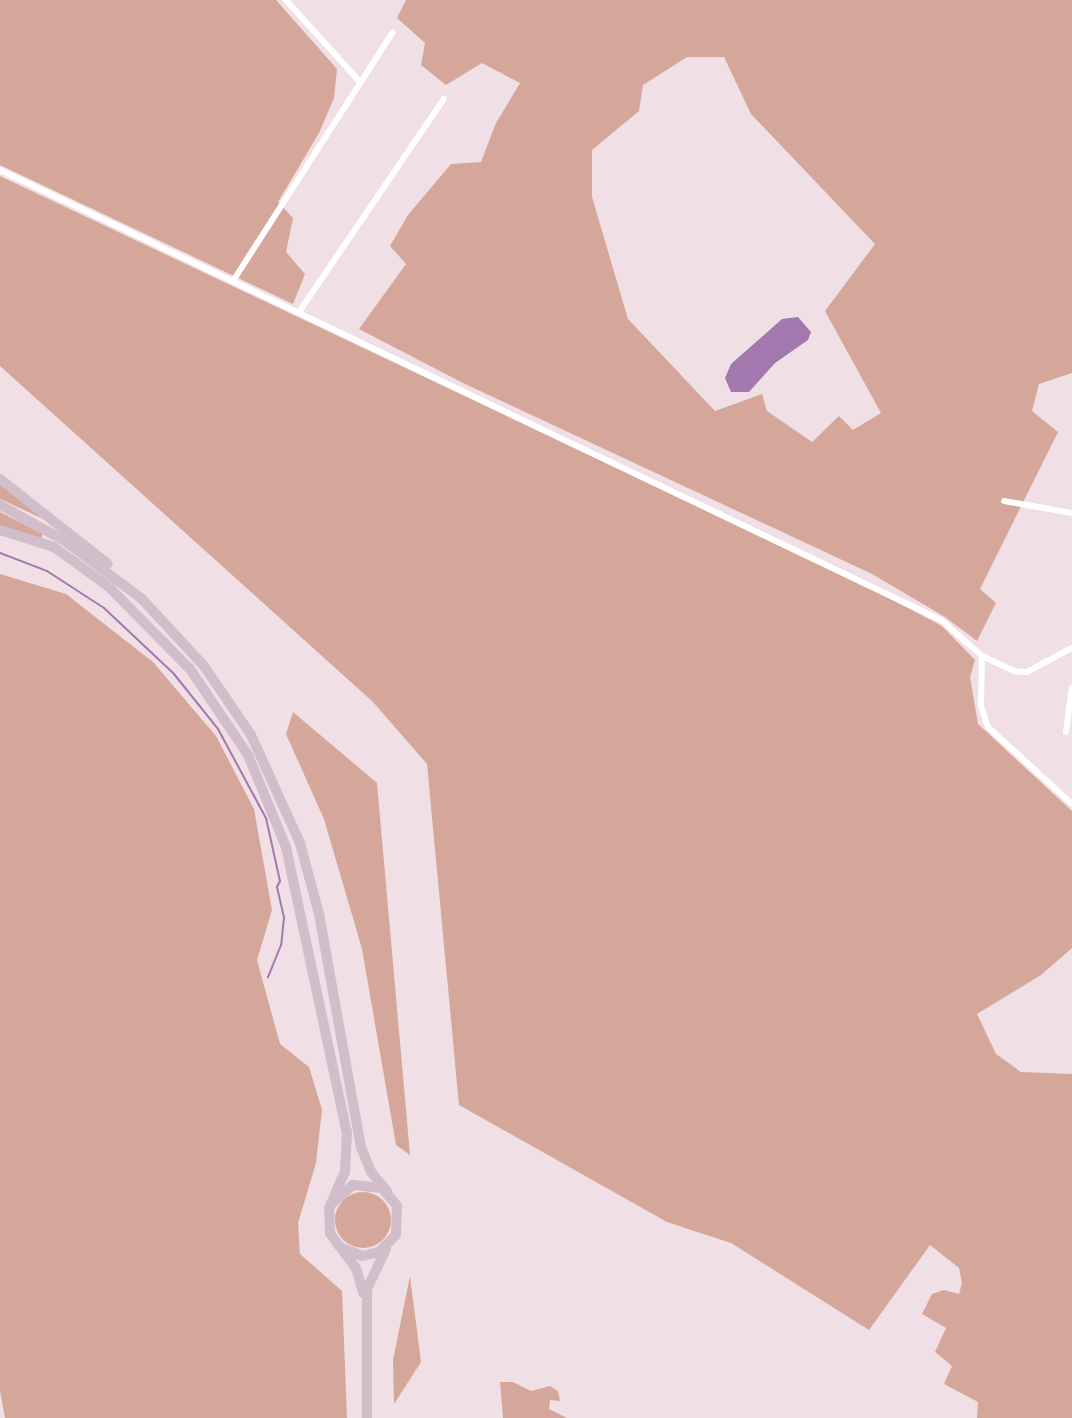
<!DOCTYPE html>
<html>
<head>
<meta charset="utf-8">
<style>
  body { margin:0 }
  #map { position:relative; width:1072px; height:1418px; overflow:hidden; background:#f0dfe4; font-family:"Work Sans",sans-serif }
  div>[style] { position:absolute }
  .green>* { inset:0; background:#d4a79a }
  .round { border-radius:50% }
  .water>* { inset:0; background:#a378ae }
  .stream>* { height:2px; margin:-1px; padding:0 1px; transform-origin:1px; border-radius:1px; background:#a378ae }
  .street>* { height:6px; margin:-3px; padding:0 3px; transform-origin:3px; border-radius:3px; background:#fff }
  .secondary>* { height:10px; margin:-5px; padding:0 5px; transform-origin:5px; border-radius:5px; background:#d1beca }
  span { translate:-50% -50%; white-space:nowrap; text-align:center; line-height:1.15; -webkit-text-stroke:5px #f0dfe4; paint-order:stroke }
</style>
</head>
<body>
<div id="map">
  <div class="green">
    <i style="clip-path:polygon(0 0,276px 0,337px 69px,334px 98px,319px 133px,278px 202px,293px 218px,286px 252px,305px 274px,293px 304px,0 165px)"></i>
    <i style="clip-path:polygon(evenodd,406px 0,1072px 0,1072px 373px,1039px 384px,1032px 411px,1058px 432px,980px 589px,996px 603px,977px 641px,945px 617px,872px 574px,461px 382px,359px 329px,406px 264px,390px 246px,408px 215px,451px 164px,481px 162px,496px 123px,520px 83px,482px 63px,446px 85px,421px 65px,425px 43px,397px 18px,406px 0,687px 57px,724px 57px,751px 114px,875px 244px,825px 311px,881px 413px,853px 430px,839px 416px,812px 442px,767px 411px,762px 394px,715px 411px,628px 319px,592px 197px,592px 150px,639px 111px,643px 85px,687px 57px)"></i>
    <i style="clip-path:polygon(0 176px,874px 590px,942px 626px,975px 660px,970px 677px,978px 724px,1072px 811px,1072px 948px,1041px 975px,977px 1014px,996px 1054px,1021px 1072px,1072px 1074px,1072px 1418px,977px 1418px,978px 1402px,944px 1384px,952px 1366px,935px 1352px,946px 1328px,922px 1314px,932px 1294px,944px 1290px,959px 1294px,962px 1283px,959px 1268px,930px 1245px,869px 1330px,731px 1243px,667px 1222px,459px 1105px,427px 764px,373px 702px,0 366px)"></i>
    <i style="clip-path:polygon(0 484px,48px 521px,0 499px)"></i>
    <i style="clip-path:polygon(0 512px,43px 534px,41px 538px,0 526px)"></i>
    <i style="clip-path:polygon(0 574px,66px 594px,153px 662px,216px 736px,254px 809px,272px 910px,257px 960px,280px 1044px,309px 1067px,322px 1110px,316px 1163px,298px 1223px,300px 1254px,342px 1291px,347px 1418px,5px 1418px,0 1391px)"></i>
    <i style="clip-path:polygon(293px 712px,377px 783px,410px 1155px,396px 1145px,362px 949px,324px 819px,286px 734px)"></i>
    <i class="round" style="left:335px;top:1192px;width:56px;height:56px"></i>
    <i style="clip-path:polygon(410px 1276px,421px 1362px,394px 1404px,393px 1360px)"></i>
    <i style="clip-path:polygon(500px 1382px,513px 1382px,531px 1391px,550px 1386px,558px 1391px,560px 1401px,550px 1400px,549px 1409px,567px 1418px,503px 1418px)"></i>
  </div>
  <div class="water">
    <i style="clip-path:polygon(798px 317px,811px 332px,808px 340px,775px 363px,749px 392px,731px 392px,725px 378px,731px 364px,782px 319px)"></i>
  </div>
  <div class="stream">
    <i style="left:0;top:553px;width:50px;rotate:21deg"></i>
    <i style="left:47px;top:571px;width:68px;rotate:33deg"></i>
    <i style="left:104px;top:608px;width:96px;rotate:43.3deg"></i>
    <i style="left:174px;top:674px;width:70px;rotate:51.3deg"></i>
    <i style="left:218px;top:729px;width:101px;rotate:61.7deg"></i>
    <i style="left:266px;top:818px;width:65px;rotate:77.5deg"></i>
    <i style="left:280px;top:881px;width:7px;rotate:117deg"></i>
    <i style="left:277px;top:887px;width:32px;rotate:77deg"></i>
    <i style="left:284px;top:918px;width:27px;rotate:96deg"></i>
    <i style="left:281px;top:945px;width:35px;rotate:112deg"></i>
  </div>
  <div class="street">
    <i style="left:286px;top:0;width:110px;rotate:47.9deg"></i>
    <i style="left:0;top:170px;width:1043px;rotate:25.56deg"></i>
    <i style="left:941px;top:620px;width:55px;rotate:41.3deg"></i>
    <i style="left:982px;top:656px;width:50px;rotate:91.1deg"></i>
    <i style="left:981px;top:706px;width:22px;rotate:72deg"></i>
    <i style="left:988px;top:727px;width:114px;rotate:42.5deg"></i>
    <i style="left:233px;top:281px;width:295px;rotate:-57.3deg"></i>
    <i style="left:299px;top:312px;width:258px;rotate:-55.8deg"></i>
    <i style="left:1004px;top:501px;width:69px;rotate:10deg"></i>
    <i style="left:982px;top:656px;width:35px;rotate:25deg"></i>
    <i style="left:1014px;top:671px;width:13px;rotate:4deg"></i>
    <i style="left:1027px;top:672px;width:51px;rotate:-28.1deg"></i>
    <i style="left:1066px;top:732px;width:45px;rotate:-82.4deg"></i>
  </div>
  <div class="secondary">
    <i style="left:0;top:479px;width:137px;rotate:38.2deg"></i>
    <i style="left:0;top:505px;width:74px;rotate:29deg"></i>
    <i style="left:65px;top:541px;width:96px;rotate:37deg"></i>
    <i style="left:142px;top:599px;width:91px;rotate:47.2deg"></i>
    <i style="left:204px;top:666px;width:83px;rotate:55.7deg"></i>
    <i style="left:251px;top:735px;width:119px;rotate:65.6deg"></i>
    <i style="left:300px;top:843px;width:73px;rotate:75deg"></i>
    <i style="left:319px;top:914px;width:237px;rotate:79.8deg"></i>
    <i style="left:361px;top:1147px;width:27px;rotate:68deg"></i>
    <i style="left:371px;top:1172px;width:25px;rotate:50deg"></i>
    <i style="left:0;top:530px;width:57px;rotate:17.5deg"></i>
    <i style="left:54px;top:547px;width:68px;rotate:36deg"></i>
    <i style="left:109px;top:587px;width:115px;rotate:45.4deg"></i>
    <i style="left:190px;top:669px;width:104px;rotate:56deg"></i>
    <i style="left:248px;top:755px;width:100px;rotate:67.6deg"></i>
    <i style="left:286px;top:847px;width:294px;rotate:78deg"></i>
    <i style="left:331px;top:1204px;width:29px;rotate:-41deg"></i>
    <i style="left:353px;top:1185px;width:29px;rotate:6deg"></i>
    <i style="left:382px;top:1188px;width:23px;rotate:50deg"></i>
    <i style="left:397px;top:1206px;width:29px;rotate:92deg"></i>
    <i style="left:396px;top:1235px;width:24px;rotate:135deg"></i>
    <i style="left:379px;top:1252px;width:17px;rotate:167deg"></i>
    <i style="left:362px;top:1256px;width:24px;rotate:-158deg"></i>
    <i style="left:340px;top:1247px;width:17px;rotate:-126deg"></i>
    <i style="left:330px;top:1233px;width:24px;rotate:-92deg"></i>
    <i style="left:329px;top:1209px;width:5px;rotate:-68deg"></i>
    <i style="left:331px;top:1204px;width:26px;rotate:-67deg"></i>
    <i style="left:341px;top:1180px;width:9px;rotate:-63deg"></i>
    <i style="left:345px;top:1172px;width:41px;rotate:-87.2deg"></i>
    <i style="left:343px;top:1251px;width:21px;rotate:53deg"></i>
    <i style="left:356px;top:1268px;width:26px;rotate:74deg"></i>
    <i style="left:367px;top:1418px;width:129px;rotate:-90deg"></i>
    <i style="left:367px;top:1289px;width:44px;rotate:-64.6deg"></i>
  </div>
</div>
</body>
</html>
